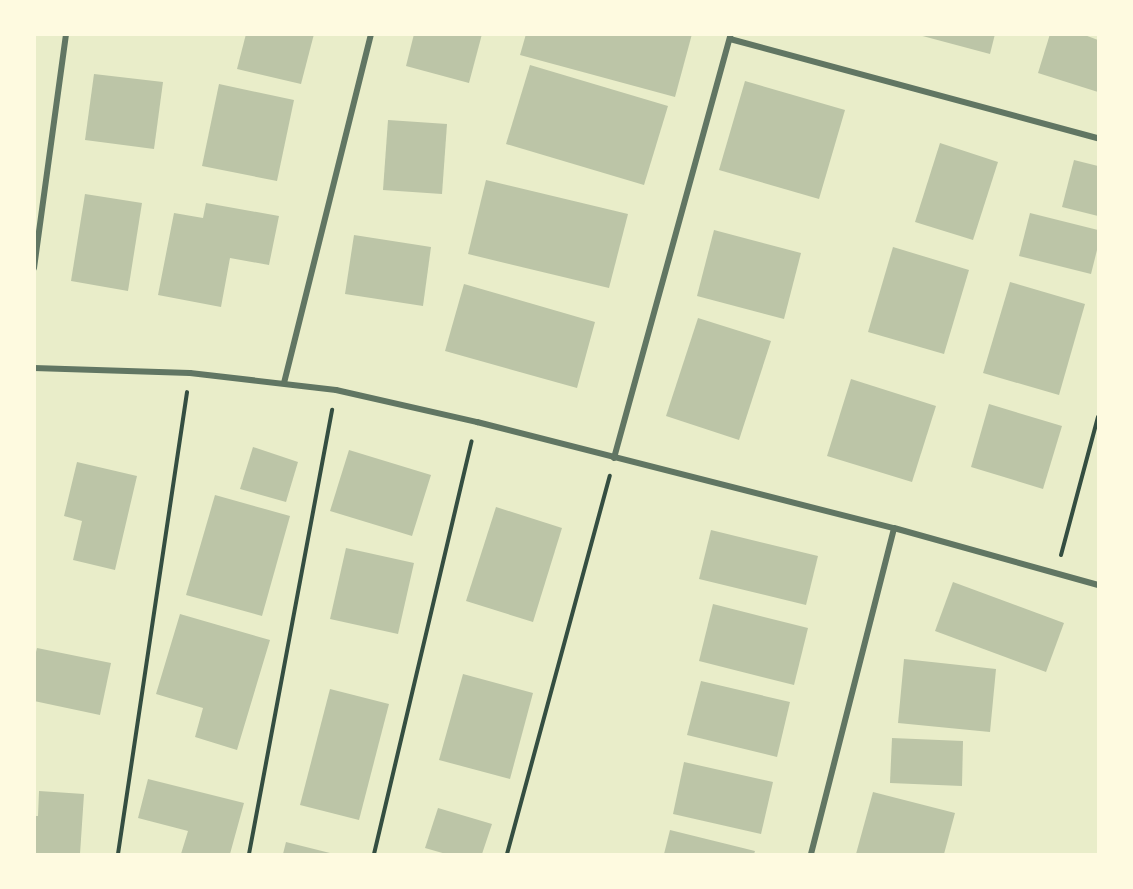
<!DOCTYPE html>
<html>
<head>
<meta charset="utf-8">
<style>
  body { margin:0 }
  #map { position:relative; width:1133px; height:889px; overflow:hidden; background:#e9edc9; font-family:"Noto Sans",sans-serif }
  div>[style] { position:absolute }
  .building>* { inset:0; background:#bcc5a7 }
  .path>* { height:4px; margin:-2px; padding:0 2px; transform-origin:2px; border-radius:2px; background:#344e41 }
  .minor>* { height:6px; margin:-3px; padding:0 3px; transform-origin:3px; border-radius:3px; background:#617663 }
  span { translate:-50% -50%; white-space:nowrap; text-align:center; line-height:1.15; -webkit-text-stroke:6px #fefae0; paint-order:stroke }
  .frame { position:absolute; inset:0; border:36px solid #fefae0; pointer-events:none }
</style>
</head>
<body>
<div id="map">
  <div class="building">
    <i style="clip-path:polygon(246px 34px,314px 34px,301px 84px,237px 69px)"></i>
    <i style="clip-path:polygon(414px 34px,482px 34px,469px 83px,406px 66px)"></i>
    <i style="clip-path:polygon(526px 34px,692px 34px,675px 97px,520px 55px)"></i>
    <i style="clip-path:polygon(915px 34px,995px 34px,990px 54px)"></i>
    <i style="clip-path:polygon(1050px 34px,1082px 34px,1098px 40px,1098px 92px,1038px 73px)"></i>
    <i style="clip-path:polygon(530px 65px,668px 106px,644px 185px,506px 144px)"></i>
    <i style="clip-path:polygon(94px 74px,163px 82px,154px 149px,85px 140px)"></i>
    <i style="clip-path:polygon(745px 81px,845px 110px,819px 199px,719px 170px)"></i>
    <i style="clip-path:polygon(219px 84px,294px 100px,277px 181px,202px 166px)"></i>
    <i style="clip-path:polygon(388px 120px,447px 124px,442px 194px,383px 190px)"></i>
    <i style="clip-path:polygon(940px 143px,998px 162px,973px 240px,915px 222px)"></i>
    <i style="clip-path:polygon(1074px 160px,1098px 166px,1098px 216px,1062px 207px)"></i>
    <i style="clip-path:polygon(486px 180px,628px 214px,609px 288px,468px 254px)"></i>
    <i style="clip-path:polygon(85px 194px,142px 203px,128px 291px,71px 281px)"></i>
    <i style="clip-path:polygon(206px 203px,279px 216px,269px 265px,230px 258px,221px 307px,158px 295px,174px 213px,203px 218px)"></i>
    <i style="clip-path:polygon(1030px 213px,1098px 230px,1098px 246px,1091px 274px,1019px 256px)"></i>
    <i style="clip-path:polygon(714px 230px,801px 253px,784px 319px,697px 296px)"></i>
    <i style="clip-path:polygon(354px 235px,431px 247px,423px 306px,345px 294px)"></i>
    <i style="clip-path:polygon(893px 247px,969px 270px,944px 354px,868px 332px)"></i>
    <i style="clip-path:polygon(1010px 282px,1085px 304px,1059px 395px,983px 373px)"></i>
    <i style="clip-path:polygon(464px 284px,595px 322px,577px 388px,445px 351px)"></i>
    <i style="clip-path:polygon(698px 318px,771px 341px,739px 440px,666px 416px)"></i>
    <i style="clip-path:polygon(851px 379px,936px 406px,912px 482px,827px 456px)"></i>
    <i style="clip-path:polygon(989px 404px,1062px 426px,1043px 489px,971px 467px)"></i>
    <i style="clip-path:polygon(253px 447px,298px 462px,286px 502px,240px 489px)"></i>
    <i style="clip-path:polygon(349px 450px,431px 475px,412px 536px,330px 511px)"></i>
    <i style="clip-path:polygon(77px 462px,137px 476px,115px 570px,73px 560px,82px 521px,64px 516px)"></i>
    <i style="clip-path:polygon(215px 495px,290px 516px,262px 616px,186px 595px)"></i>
    <i style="clip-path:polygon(496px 507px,562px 528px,533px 622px,466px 601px)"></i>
    <i style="clip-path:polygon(711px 530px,818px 556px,806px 605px,699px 579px)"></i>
    <i style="clip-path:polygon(346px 548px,414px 563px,398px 634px,330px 619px)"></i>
    <i style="clip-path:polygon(953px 582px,1064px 623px,1046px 672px,935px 631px)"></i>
    <i style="clip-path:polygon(713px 604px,808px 628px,794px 685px,699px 661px)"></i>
    <i style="clip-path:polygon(180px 614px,270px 640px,237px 750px,195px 737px,203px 708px,156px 694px)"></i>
    <i style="clip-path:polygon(37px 648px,111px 663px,100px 715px,34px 701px,34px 660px)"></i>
    <i style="clip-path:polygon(904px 659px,996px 669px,990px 732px,898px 723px)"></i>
    <i style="clip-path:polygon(463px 674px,533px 693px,510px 779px,439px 760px)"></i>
    <i style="clip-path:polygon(701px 681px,790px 702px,777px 757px,687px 735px)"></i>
    <i style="clip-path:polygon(330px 689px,389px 704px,359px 820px,300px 805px)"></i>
    <i style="clip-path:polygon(892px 738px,963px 741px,962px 786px,890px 783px)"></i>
    <i style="clip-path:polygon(684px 762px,773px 782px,761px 834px,673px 814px)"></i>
    <i style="clip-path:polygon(148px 779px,244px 803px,230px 854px,181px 854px,188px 831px,138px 818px)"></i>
    <i style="clip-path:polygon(39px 791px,84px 794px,80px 854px,34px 854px,34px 816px,38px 816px)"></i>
    <i style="clip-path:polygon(873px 792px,955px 813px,944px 854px,856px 854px)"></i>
    <i style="clip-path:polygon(438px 808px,492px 824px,482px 854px,446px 854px,425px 848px)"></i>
    <i style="clip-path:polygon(670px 830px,755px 851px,754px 854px,664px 854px)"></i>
    <i style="clip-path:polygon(286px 842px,334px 854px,283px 854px)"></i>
  </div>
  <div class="path">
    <i style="left:1061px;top:555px;width:143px;rotate:-75deg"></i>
    <i style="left:118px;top:854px;width:467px;rotate:-81.5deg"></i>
    <i style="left:249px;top:854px;width:452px;rotate:-79.4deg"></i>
    <i style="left:374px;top:854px;width:424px;rotate:-76.7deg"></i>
    <i style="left:507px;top:854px;width:392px;rotate:-74.8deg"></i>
  </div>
  <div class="minor">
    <i style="left:730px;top:39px;width:381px;rotate:15.1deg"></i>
    <i style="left:34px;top:268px;width:236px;rotate:-82.2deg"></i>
    <i style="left:34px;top:368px;width:156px;rotate:1.8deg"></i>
    <i style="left:190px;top:373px;width:147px;rotate:6.6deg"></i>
    <i style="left:336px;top:390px;width:145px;rotate:12.8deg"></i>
    <i style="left:477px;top:422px;width:430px;rotate:14.3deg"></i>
    <i style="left:894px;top:528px;width:212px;rotate:15.6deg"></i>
    <i style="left:284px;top:383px;width:360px;rotate:-76deg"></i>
    <i style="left:614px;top:458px;width:440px;rotate:-74.6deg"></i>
    <i style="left:811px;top:854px;width:336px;rotate:-75.7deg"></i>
  </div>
  <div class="frame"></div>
</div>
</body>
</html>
